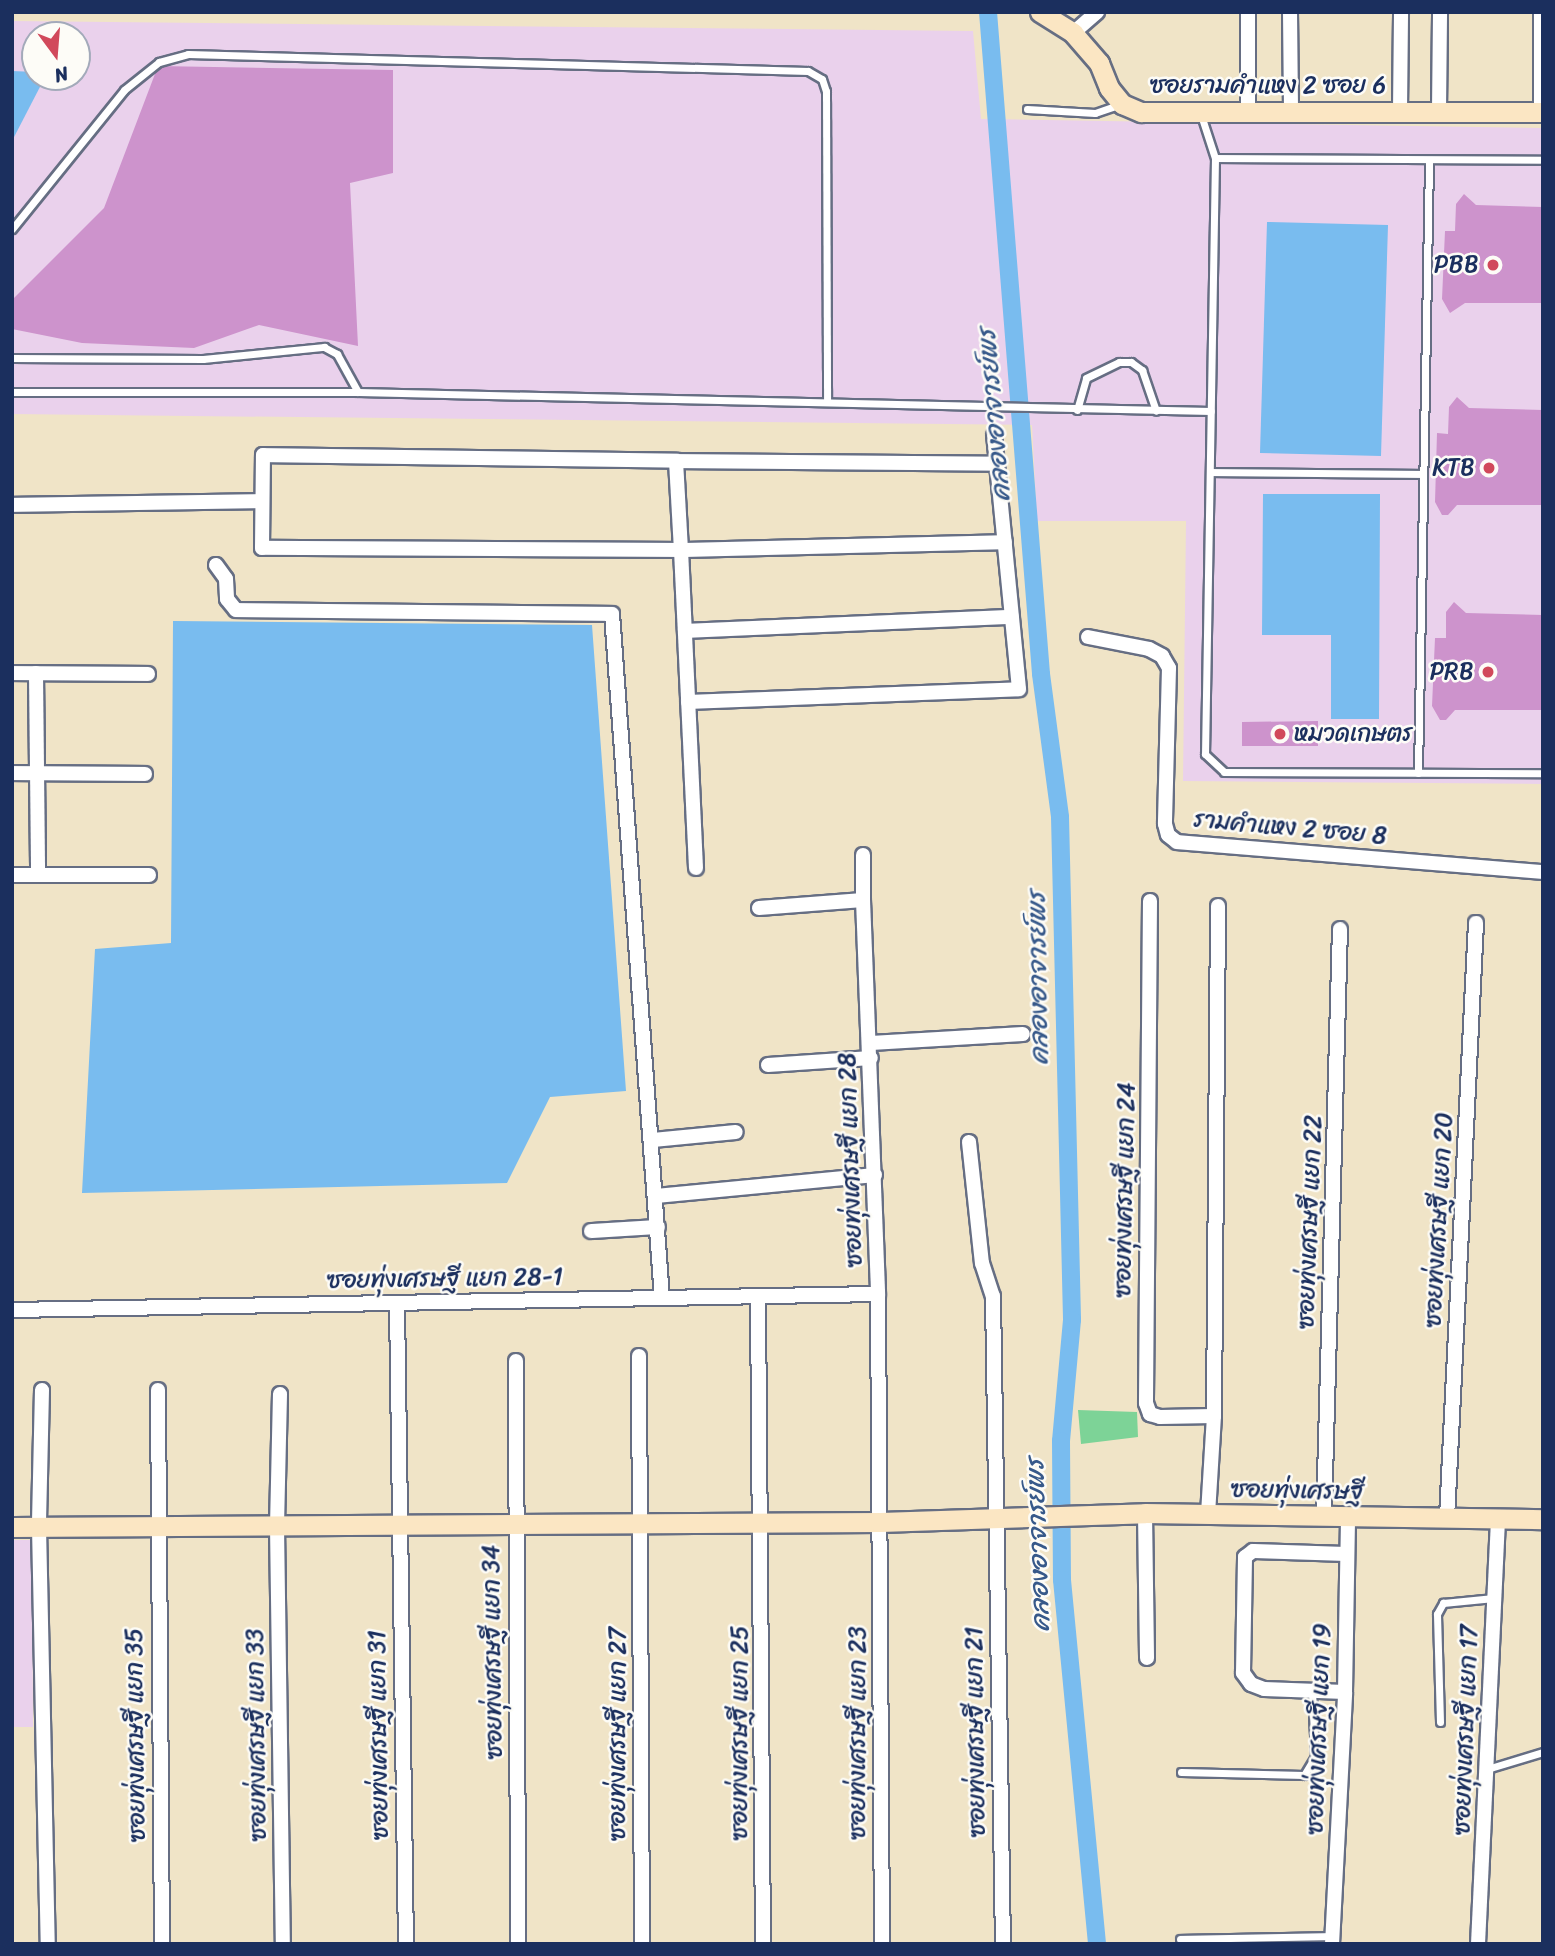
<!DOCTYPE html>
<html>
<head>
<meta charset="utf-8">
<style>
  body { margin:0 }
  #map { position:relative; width:1555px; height:1956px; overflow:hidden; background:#f0e4c7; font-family:Sriracha,"Playpen Sans Thai",sans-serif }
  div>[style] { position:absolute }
  .built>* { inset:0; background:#ead1ec }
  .green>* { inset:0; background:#7dd397 }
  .water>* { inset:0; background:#79bcef }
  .canal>* { height:18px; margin:-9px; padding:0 9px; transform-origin:9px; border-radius:9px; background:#79bcef }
  .building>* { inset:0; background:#cd93cc }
  .roads { filter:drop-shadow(2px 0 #666e83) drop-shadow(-2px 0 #666e83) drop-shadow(0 2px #666e83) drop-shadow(0 -2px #666e83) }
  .lane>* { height:7px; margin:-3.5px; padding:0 3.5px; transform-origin:3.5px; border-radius:3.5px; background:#fff }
  .street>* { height:14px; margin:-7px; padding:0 7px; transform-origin:7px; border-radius:7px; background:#fff }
  .secondary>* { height:19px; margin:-9.5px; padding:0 9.5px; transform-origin:9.5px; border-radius:9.5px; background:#fbe6c3 }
  .dots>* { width:19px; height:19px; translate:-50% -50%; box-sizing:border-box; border:4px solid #fdfcf7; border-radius:50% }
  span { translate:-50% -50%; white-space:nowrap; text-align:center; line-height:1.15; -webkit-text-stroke:5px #fdfcf7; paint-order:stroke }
  .street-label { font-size:24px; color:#1b2f5e }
  .poi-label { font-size:24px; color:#1b2f5e }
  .right { translate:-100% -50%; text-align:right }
  .left { translate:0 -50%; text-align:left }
  .water-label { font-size:26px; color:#37598a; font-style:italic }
  .frame { position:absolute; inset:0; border:14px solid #1b2f5e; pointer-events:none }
  .north { position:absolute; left:21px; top:21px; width:70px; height:70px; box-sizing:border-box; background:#fdfcf7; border:2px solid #a3aaba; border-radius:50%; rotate:164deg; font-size:19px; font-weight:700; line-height:28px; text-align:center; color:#1b2f5e }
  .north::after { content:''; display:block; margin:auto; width:24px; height:32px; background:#d1495b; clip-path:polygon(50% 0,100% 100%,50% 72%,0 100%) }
</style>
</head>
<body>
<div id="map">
  <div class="built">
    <i style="clip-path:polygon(evenodd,12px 21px,973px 31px,981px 119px,1543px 128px,1543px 784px,1183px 781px,1186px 521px,1037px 521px,1032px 425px,12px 414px,12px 21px,35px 35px,77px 35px,77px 77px,35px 77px,35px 35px)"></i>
    <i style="clip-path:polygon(12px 1540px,32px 1540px,33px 1727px,12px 1727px)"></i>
  </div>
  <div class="green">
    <i style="clip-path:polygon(1078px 1410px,1137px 1412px,1138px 1437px,1081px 1444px)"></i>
  </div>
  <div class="water">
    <i style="clip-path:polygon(12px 71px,35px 72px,42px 83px,12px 141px)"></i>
    <i style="clip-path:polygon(1267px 222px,1388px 225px,1381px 456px,1260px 453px)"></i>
    <i style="clip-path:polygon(1263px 494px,1380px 494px,1379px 719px,1331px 719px,1331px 635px,1262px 635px)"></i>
    <i style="clip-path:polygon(173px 621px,592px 625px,626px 1091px,550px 1097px,507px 1183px,82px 1193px,95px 949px,171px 943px)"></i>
  </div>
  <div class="canal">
    <i style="left:988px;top:12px;width:664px;rotate:85.42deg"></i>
    <i style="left:1041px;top:674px;width:144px;rotate:82.4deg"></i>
    <i style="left:1060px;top:817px;width:503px;rotate:88.63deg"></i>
    <i style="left:1072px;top:1320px;width:121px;rotate:95.2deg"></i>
    <i style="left:1061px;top:1441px;width:139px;rotate:89.6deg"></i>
    <i style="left:1062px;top:1580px;width:366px;rotate:84.5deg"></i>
  </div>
  <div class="building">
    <i style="clip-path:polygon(158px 66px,393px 70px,393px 173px,350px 183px,358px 346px,259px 325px,194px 348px,82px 343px,12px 329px,12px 300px,104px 208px)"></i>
    <i style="clip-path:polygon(1464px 194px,1476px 205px,1543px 207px,1543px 303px,1465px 303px,1450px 313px,1442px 299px,1445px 231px,1455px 231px,1456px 204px)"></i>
    <i style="clip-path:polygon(1457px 397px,1469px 408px,1543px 410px,1543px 505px,1457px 505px,1448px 515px,1442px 515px,1435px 502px,1437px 433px,1448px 434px,1449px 407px)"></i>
    <i style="clip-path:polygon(1454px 602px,1466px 613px,1543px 615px,1543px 710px,1455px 710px,1446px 720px,1440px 720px,1432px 706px,1435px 638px,1446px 638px,1446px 612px)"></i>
    <i style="clip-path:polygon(1318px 721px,1318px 746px,1242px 746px,1242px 722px)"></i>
  </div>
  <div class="roads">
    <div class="lane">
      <i style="left:1027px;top:109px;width:68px;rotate:3.4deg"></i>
      <i style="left:1095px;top:113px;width:28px;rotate:-19deg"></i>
      <i style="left:1201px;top:115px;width:45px;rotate:72deg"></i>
      <i style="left:1215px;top:158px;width:596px;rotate:90.96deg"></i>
      <i style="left:1205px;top:754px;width:26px;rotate:43deg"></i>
      <i style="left:1224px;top:772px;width:319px;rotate:0.2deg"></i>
      <i style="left:1215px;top:158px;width:328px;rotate:0.3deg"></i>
      <i style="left:12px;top:229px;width:179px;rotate:-51.1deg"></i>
      <i style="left:124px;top:90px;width:45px;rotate:-38.7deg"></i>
      <i style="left:159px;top:62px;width:30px;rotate:-15deg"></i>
      <i style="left:188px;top:54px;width:620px;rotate:1.57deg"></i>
      <i style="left:808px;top:71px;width:16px;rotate:30deg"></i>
      <i style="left:822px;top:79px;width:13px;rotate:72deg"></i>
      <i style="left:826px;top:91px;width:311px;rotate:89.8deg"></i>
      <i style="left:12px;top:358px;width:191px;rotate:0.3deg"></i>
      <i style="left:203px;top:359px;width:122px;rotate:-5.7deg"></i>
      <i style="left:324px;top:347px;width:15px;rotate:28deg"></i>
      <i style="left:337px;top:354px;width:43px;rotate:61.1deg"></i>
      <i style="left:12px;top:392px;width:346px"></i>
      <i style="left:358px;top:392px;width:853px;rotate:1.28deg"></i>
      <i style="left:1077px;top:410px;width:33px;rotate:-74deg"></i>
      <i style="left:1086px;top:378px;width:37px;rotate:-26deg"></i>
      <i style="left:1119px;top:362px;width:12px"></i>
      <i style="left:1131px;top:362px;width:14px;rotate:36deg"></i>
      <i style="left:1142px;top:370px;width:43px;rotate:71.1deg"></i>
      <i style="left:1210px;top:472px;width:213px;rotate:0.5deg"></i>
      <i style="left:1418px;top:773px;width:613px;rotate:-88.97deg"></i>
      <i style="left:1440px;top:1722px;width:108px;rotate:-91.6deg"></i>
      <i style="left:1437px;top:1614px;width:13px;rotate:-61deg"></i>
      <i style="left:1443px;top:1603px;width:51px;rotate:-5.6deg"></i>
      <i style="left:1487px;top:1769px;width:59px;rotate:-16.9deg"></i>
      <i style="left:1181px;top:1772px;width:123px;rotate:1.4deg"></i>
      <i style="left:1304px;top:1775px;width:21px;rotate:-59deg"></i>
      <i style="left:1315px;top:1757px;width:67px;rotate:-92.6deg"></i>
      <i style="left:1180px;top:1939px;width:152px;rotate:-1.1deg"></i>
    </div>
    <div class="street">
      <i style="left:1290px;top:12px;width:98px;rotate:89.4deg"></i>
      <i style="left:1541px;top:12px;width:100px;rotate:90deg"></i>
      <i style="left:1073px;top:33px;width:32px;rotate:-41deg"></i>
      <i style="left:1248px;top:110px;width:98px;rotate:-90deg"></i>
      <i style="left:1400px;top:111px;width:99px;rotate:-89.4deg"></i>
      <i style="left:1439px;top:111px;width:99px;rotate:-89.4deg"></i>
      <i style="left:263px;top:455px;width:413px;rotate:0.8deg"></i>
      <i style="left:676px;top:461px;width:89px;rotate:86.8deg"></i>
      <i style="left:681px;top:550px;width:419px;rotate:-179.7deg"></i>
      <i style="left:262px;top:548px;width:93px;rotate:-89.4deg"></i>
      <i style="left:676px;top:461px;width:321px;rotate:0.5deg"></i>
      <i style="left:12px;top:505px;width:250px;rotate:-0.9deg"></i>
      <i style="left:216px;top:565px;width:17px;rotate:54deg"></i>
      <i style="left:226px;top:579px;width:20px;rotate:87deg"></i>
      <i style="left:227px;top:599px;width:14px;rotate:51deg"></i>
      <i style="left:236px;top:610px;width:376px;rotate:0.6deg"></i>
      <i style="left:612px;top:614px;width:686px;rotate:85.82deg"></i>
      <i style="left:685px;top:631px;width:327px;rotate:-2.5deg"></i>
      <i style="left:1088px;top:637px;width:62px;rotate:11.1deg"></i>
      <i style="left:1149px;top:649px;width:15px;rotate:28deg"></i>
      <i style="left:1162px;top:656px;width:14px;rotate:60deg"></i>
      <i style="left:1169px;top:668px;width:156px;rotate:91.5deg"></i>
      <i style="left:1165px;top:824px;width:11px;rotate:75deg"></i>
      <i style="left:1168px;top:835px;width:11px;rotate:38deg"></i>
      <i style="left:1177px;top:842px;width:367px;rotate:4.7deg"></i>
      <i style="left:12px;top:673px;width:136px;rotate:0.4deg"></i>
      <i style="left:36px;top:673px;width:202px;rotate:89.4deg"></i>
      <i style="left:688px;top:702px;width:331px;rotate:-2.2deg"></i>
      <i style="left:1019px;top:689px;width:255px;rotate:-95.6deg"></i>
      <i style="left:12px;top:773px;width:133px;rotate:0.4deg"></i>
      <i style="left:696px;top:868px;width:318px;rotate:-92.7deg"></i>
      <i style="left:681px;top:550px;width:324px;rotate:-1.4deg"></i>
      <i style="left:12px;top:875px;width:137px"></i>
      <i style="left:863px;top:900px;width:45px;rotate:-90deg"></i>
      <i style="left:1150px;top:901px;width:502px;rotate:90.46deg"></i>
      <i style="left:1146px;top:1403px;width:12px;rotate:70deg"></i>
      <i style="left:1150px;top:1414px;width:10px;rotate:17deg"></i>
      <i style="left:1160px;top:1417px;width:54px;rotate:-1.1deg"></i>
      <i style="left:759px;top:908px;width:104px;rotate:-4.4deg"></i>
      <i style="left:863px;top:900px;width:394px;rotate:87.8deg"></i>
      <i style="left:878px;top:1294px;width:650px;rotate:89.65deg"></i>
      <i style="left:871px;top:1043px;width:152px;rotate:-3.4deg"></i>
      <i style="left:768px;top:1065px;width:103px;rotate:-3.9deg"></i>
      <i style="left:653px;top:1140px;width:83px;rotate:-5.5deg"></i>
      <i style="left:969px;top:1142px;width:122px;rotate:83.9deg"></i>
      <i style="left:982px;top:1263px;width:35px;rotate:72deg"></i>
      <i style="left:993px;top:1296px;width:648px;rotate:89.12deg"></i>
      <i style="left:656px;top:1196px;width:220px;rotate:-5.5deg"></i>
      <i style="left:591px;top:1231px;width:67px;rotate:-3.4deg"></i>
      <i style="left:758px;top:1297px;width:647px;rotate:89.56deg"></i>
      <i style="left:397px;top:1303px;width:641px;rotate:89.2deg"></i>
      <i style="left:12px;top:1310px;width:866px;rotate:-1.06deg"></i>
      <i style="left:639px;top:1356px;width:588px;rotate:89.71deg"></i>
      <i style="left:516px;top:1361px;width:583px;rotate:89.8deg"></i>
      <i style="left:42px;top:1390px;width:137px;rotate:91.3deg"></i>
      <i style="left:39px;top:1527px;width:417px;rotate:88.8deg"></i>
      <i style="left:158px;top:1390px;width:554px;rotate:89.59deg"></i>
      <i style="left:280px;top:1394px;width:132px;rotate:91.3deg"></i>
      <i style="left:277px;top:1526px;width:418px;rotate:89.2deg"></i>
      <i style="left:1145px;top:1513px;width:145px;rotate:89.2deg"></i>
      <i style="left:1208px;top:1514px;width:98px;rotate:-86.5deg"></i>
      <i style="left:1214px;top:1416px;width:510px;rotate:-89.55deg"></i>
      <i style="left:1324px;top:1515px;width:586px;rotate:-88.44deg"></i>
      <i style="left:1447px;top:1518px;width:596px;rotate:-87.21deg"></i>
      <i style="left:1345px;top:1692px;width:81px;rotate:-177.9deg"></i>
      <i style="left:1264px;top:1689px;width:14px;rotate:-159deg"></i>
      <i style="left:1251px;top:1684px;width:14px;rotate:-126deg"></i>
      <i style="left:1243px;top:1673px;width:116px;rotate:-89deg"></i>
      <i style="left:1245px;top:1557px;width:10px;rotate:-37deg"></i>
      <i style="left:1253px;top:1551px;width:94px;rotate:1.8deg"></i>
      <i style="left:1332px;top:1944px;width:252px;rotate:-87deg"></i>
      <i style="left:1345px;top:1692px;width:176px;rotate:-89deg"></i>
      <i style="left:1478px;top:1944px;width:425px;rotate:-87.3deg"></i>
    </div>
    <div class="secondary">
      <i style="left:1040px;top:12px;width:39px;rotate:32deg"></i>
      <i style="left:1073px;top:33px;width:40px;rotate:49deg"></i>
      <i style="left:1099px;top:63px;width:27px;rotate:68deg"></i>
      <i style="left:1109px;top:88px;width:21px;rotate:51deg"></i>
      <i style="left:1122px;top:104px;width:21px;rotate:23deg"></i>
      <i style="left:1141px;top:112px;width:402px"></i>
      <i style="left:12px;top:1527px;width:868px;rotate:-0.33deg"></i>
      <i style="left:880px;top:1522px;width:265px;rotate:-1.9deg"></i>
      <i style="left:1145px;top:1513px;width:398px;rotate:0.9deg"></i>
    </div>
  </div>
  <div class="dots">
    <i style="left:1493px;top:265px;background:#d1495b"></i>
    <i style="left:1489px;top:468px;background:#d1495b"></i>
    <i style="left:1488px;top:672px;background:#d1495b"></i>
    <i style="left:1280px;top:734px;background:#d1495b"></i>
  </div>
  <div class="street-label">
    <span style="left:1268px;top:86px">ซอยรามคำแหง 2 ซอย 6</span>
    <span style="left:1290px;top:828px;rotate:5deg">รามคำแหง 2 ซอย 8</span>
    <span style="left:851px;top:1160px;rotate:-92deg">ซอยทุ่งเศรษฐี แยก 28</span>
    <span style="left:1125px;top:1190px;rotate:-89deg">ซอยทุ่งเศรษฐี แยก 24</span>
    <span style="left:1439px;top:1220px;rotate:-87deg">ซอยทุ่งเศรษฐี แยก 20</span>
    <span style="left:1310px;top:1222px;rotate:-88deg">ซอยทุ่งเศรษฐี แยก 22</span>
    <span style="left:445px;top:1279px;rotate:-1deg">ซอยทุ่งเศรษฐี แยก 28-1</span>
    <span style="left:1297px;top:1491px;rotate:1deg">ซอยทุ่งเศรษฐี</span>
    <span style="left:493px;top:1652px;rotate:-91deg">ซอยทุ่งเศรษฐี แยก 34</span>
    <span style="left:1319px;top:1729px;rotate:-88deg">ซอยทุ่งเศรษฐี แยก 19</span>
    <span style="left:1466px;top:1730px;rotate:-88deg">ซอยทุ่งเศรษฐี แยก 17</span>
    <span style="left:976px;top:1732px;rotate:-91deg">ซอยทุ่งเศรษฐี แยก 21</span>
    <span style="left:740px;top:1733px;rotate:-90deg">ซอยทุ่งเศรษฐี แยก 25</span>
    <span style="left:858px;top:1733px;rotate:-90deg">ซอยทุ่งเศรษฐี แยก 23</span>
    <span style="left:618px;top:1734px;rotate:-90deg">ซอยทุ่งเศรษฐี แยก 27</span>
    <span style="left:136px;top:1735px;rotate:-91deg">ซอยทุ่งเศรษฐี แยก 35</span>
    <span style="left:257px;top:1735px;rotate:-91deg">ซอยทุ่งเศรษฐี แยก 33</span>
    <span style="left:379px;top:1735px;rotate:-91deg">ซอยทุ่งเศรษฐี แยก 31</span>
  </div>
  <div class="poi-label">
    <span class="right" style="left:1479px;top:265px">PBB</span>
    <span class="right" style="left:1475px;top:468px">KTB</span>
    <span class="right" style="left:1474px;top:672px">PRB</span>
    <span class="left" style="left:1294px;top:734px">หมวดเกษตร</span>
  </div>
  <div class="water-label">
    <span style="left:994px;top:415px;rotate:-95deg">คลองอาจารย์พร</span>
    <span style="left:1038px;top:978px;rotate:-91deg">คลองอาจารย์พร</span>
    <span style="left:1038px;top:1545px;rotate:-92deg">คลองอาจารย์พร</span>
  </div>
  <div class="frame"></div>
  <div class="north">N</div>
</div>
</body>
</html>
